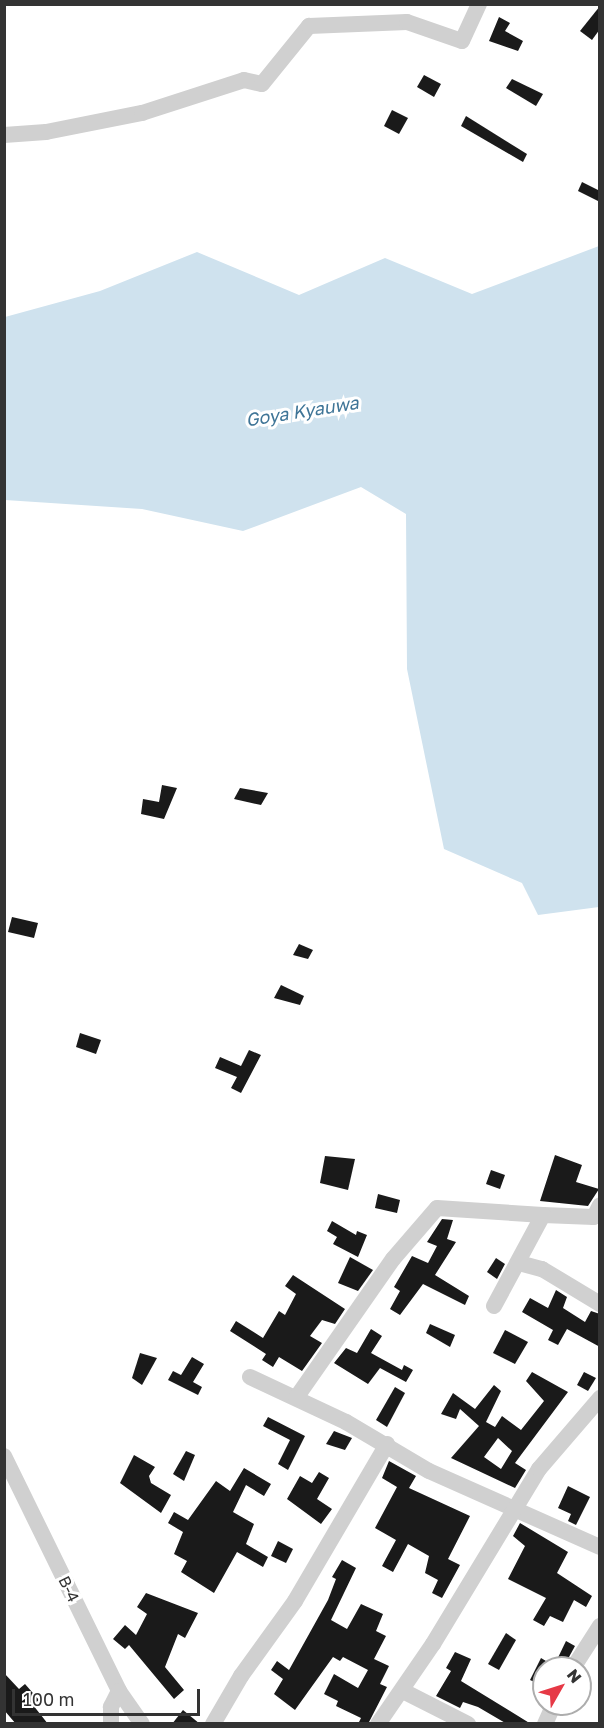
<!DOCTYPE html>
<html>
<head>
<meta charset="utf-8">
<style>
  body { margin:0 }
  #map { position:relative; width:604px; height:1728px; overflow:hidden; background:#fff; font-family:"Golos Text",sans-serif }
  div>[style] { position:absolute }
  .water>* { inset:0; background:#cfe2ee }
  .building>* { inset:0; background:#1a1a1a }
  .minor>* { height:16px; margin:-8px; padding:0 8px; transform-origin:8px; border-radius:8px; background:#d0d0d0 }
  span { translate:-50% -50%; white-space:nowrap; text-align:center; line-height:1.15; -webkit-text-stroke:6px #fff; paint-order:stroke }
  .street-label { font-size:16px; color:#333 }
  .water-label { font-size:18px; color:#3f7597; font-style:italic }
  .frame { position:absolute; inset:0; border:6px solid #333; pointer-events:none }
  .north { position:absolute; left:532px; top:1656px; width:60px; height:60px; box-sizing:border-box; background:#fff; border:2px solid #adadad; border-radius:50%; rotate:51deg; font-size:16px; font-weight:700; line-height:24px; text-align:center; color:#333 }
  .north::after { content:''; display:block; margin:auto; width:21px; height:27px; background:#e63946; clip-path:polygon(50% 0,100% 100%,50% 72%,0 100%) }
  .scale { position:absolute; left:12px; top:1689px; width:188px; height:27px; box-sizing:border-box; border:3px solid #333; border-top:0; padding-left:8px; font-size:18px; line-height:21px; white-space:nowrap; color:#333; -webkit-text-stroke:4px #fff; paint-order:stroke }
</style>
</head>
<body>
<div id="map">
  <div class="water">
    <i style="clip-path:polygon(599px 246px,599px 907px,538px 915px,522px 883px,444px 849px,407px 669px,406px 514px,361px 487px,243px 531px,142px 509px,5px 500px,5px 317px,100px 291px,197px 252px,299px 295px,385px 258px,472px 294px)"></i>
  </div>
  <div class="building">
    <i style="clip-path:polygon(600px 6px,600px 29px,592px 40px,580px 31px)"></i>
    <i style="clip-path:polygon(499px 17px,510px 23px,505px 31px,523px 41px,518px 51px,489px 41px)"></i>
    <i style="clip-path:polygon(424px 75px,441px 84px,434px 97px,417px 87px)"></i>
    <i style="clip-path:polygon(512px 79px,543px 94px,536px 106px,506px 88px)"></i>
    <i style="clip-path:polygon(392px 110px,408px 118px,399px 134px,384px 126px)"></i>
    <i style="clip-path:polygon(466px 116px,527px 154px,523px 162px,461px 126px)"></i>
    <i style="clip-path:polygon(582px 182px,600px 191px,600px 202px,578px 191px)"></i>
    <i style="clip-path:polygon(162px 785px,177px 788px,164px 819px,141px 814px,143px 799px,159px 802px)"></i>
    <i style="clip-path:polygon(240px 788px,268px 793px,261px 805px,234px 799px)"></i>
    <i style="clip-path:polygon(12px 917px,38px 923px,34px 938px,8px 932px)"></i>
    <i style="clip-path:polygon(299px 944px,313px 950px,308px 959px,293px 955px)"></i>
    <i style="clip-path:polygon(281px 985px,304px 996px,300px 1005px,274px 998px)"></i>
    <i style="clip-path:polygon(80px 1033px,101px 1040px,96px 1054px,76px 1047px)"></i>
    <i style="clip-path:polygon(249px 1050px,261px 1055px,241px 1093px,231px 1088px,237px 1077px,215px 1068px,220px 1057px,241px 1066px)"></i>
    <i style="clip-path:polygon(555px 1155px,582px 1165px,576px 1182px,599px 1189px,588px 1206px,540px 1201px)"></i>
    <i style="clip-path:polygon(325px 1156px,355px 1159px,348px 1190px,320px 1183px)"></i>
    <i style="clip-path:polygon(491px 1170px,505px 1175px,500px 1189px,486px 1184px)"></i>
    <i style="clip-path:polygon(378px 1194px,400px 1200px,397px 1213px,375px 1208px)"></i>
    <i style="clip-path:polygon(442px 1219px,453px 1220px,447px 1239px,456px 1242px,435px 1275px,469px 1296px,465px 1305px,423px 1284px,400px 1315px,390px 1309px,400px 1291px,394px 1287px,412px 1256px,428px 1263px,437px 1246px,427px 1242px)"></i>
    <i style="clip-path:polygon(332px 1221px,356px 1235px,357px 1231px,367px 1235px,358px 1257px,333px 1244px,337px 1237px,327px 1231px)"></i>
    <i style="clip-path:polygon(350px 1257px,373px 1270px,358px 1291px,338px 1283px)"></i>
    <i style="clip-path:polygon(496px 1258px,505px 1264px,497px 1279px,487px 1272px)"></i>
    <i style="clip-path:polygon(293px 1275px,345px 1309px,335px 1324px,322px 1320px,310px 1336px,322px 1343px,302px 1371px,279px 1357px,273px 1367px,262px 1360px,266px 1354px,230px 1331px,236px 1321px,263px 1338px,279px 1311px,285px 1315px,296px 1294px,285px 1286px)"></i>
    <i style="clip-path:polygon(556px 1290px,567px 1297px,563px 1308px,585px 1322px,591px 1311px,600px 1314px,600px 1347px,567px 1329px,558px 1345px,548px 1340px,553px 1330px,522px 1312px,530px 1298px,548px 1308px)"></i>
    <i style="clip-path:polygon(430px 1324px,455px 1335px,450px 1347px,426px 1333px)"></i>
    <i style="clip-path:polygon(371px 1329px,382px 1336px,371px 1353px,402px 1370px,404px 1365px,413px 1370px,406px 1382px,380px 1368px,368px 1384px,334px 1363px,346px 1348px,357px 1353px)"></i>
    <i style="clip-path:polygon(505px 1330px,528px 1342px,515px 1364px,493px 1353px)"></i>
    <i style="clip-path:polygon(140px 1353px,157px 1358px,142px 1385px,132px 1378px)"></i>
    <i style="clip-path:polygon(192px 1357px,204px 1364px,193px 1382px,202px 1387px,198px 1395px,168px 1380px,173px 1371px,181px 1375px)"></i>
    <i style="clip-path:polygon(evenodd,532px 1372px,568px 1392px,515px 1463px,526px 1470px,515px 1488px,451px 1458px,479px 1426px,460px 1409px,456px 1419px,441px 1414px,453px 1393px,475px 1409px,494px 1385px,501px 1391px,486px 1422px,495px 1427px,502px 1416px,521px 1430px,544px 1401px,526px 1381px,532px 1372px,498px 1438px,512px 1451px,501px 1469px,484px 1457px,498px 1438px)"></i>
    <i style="clip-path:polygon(584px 1372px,596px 1378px,588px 1391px,577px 1385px)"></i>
    <i style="clip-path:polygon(395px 1387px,405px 1393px,387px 1427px,376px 1420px)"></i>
    <i style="clip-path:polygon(268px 1417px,305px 1436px,288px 1470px,278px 1464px,290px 1440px,263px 1426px)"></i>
    <i style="clip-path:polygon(334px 1431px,352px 1438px,345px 1450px,326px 1444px)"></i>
    <i style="clip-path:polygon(186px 1451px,195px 1455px,184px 1481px,173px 1474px)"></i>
    <i style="clip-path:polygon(134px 1455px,155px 1467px,149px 1476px,151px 1483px,171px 1495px,161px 1513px,120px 1483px)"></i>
    <i style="clip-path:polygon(389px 1461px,416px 1476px,409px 1488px,470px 1516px,448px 1559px,460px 1565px,442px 1598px,432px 1593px,438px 1580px,425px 1573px,429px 1556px,408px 1544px,393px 1572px,382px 1566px,396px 1540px,375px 1528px,397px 1487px,382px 1478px)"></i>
    <i style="clip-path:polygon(244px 1468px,271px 1484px,264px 1496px,246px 1485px,233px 1512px,254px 1524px,246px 1544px,268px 1557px,263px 1567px,237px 1552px,214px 1593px,181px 1572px,187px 1561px,174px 1554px,183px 1532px,168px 1523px,174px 1512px,188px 1520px,216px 1481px,230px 1491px)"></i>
    <i style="clip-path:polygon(319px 1472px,329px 1478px,317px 1499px,332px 1509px,321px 1524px,287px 1499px,300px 1476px,312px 1483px)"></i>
    <i style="clip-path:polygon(568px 1486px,590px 1497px,576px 1525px,568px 1521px,571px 1514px,558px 1508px)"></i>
    <i style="clip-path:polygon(520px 1523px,568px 1552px,557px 1573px,592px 1596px,586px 1607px,574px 1600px,563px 1622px,550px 1616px,544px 1626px,533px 1620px,546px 1598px,508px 1579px,525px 1546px,513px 1536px)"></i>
    <i style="clip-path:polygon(278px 1541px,293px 1549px,286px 1563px,271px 1556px)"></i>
    <i style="clip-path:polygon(342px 1560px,356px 1568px,331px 1620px,347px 1629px,361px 1604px,383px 1614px,376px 1631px,386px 1636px,374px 1659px,389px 1666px,380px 1684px,387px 1687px,368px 1724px,358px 1724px,361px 1718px,336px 1706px,338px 1701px,324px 1694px,334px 1674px,358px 1688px,368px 1670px,343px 1657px,340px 1661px,333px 1657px,295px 1710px,274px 1694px,283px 1679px,271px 1670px,277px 1661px,289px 1670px,328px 1600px,336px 1579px,332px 1577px)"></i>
    <i style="clip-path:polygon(146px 1593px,198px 1613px,185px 1638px,178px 1634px,165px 1667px,184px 1690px,174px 1699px,129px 1645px,125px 1649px,113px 1639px,125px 1625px,136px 1635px,147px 1614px,137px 1607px)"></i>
    <i style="clip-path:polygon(506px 1633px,516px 1640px,499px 1670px,488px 1664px)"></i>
    <i style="clip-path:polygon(566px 1641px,575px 1646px,563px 1668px,553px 1668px)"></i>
    <i style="clip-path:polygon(455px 1652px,471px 1659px,461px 1681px,531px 1724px,507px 1724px,478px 1707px,463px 1702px,460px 1708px,436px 1696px,451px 1671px,446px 1668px)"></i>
    <i style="clip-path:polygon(541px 1658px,551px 1664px,544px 1668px,541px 1685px,530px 1680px)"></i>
    <i style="clip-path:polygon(4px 1673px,19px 1689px,25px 1684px,39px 1700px,33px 1705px,48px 1724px,16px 1724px,4px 1710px)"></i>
    <i style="clip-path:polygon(183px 1710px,200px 1724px,172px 1724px)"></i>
  </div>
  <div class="minor">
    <i style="left:4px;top:135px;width:42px;rotate:-4.1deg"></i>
    <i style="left:46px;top:132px;width:98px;rotate:-11.2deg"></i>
    <i style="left:142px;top:113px;width:107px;rotate:-17.9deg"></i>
    <i style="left:244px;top:80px;width:18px;rotate:13deg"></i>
    <i style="left:262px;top:84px;width:75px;rotate:-51deg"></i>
    <i style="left:309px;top:26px;width:98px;rotate:-2.3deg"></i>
    <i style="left:407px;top:22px;width:58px;rotate:19.1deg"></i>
    <i style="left:462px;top:41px;width:41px;rotate:-65.3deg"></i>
    <i style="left:519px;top:1263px;width:24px;rotate:15deg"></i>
    <i style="left:542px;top:1269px;width:68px;rotate:31.1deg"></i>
    <i style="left:494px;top:1306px;width:103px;rotate:-61.7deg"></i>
    <i style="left:543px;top:1215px;width:51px;rotate:2.2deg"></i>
    <i style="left:594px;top:1217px;width:13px;rotate:-63deg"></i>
    <i style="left:250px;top:1377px;width:106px;rotate:25.1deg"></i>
    <i style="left:346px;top:1422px;width:96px;rotate:30.6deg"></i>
    <i style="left:429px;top:1471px;width:187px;rotate:24deg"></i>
    <i style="left:296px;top:1398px;width:169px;rotate:-55.1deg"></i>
    <i style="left:393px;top:1259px;width:67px;rotate:-49.2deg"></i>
    <i style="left:437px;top:1208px;width:106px;rotate:3.8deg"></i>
    <i style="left:4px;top:1456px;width:262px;rotate:63.9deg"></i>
    <i style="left:119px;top:1691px;width:18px;rotate:117deg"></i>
    <i style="left:111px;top:1707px;width:17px;rotate:90deg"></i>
    <i style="left:573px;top:1668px;width:50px;rotate:-57.3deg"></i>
    <i style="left:119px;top:1691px;width:40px;rotate:55.1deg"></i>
    <i style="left:403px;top:1691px;width:73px;rotate:26.9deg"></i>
    <i style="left:213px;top:1724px;width:56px;rotate:-59.7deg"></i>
    <i style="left:241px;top:1676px;width:92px;rotate:-54.2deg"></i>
    <i style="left:295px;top:1601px;width:182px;rotate:-59.6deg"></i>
    <i style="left:378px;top:1724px;width:97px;rotate:-55.5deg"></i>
    <i style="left:433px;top:1644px;width:205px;rotate:-58.8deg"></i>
    <i style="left:539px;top:1469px;width:94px;rotate:-49.3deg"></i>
    <i style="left:545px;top:1724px;width:22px;rotate:-66deg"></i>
  </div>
  <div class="street-label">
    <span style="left:69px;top:1589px;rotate:64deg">B-4</span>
  </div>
  <div class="water-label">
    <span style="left:302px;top:411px;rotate:-9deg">Goya Kyauwa</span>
  </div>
  <div class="frame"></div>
  <div class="north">N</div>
  <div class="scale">100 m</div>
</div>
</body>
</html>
